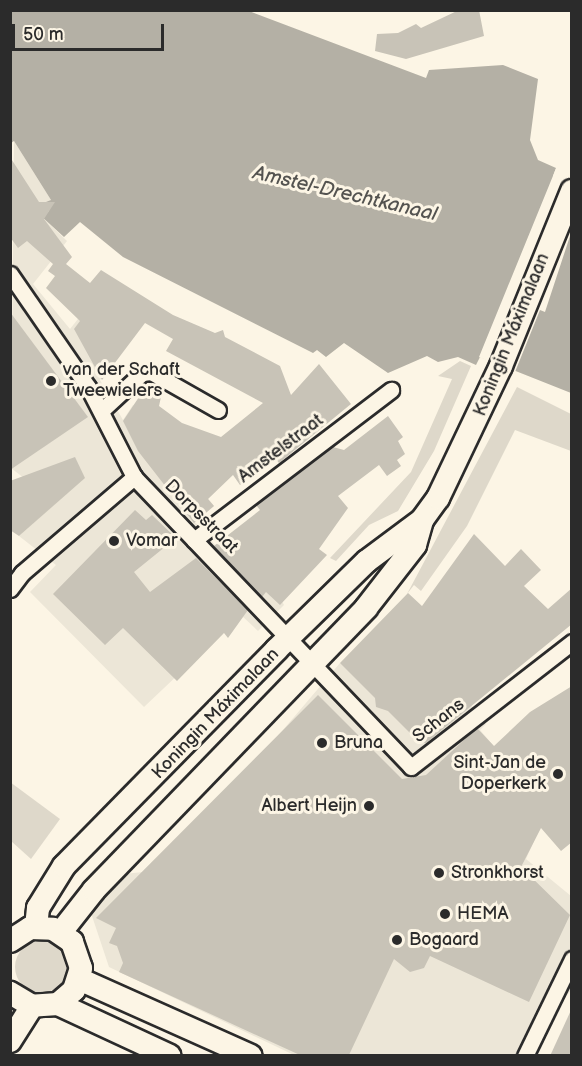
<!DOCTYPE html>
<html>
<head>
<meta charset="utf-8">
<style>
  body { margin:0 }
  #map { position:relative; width:582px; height:1066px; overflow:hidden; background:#fcf5e5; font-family:"Balsamiq Sans",sans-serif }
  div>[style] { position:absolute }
  .built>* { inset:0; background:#ece6d7 }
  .green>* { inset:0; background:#ded8ca }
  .round { border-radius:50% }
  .water>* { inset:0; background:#b4b0a5 }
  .pier>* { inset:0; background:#fcf5e5 }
  .building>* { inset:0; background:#c8c3b7 }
  .roads { filter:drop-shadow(2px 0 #2b2b2b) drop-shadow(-2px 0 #2b2b2b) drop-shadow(0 2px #2b2b2b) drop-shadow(0 -2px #2b2b2b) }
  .street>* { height:15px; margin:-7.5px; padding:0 7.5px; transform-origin:7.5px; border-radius:7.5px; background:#fcf5e5 }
  .secondary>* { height:22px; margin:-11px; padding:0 11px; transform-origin:11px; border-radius:11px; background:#fcf5e5 }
  .dots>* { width:16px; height:16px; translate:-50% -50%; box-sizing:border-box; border:3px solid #fcf5e5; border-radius:50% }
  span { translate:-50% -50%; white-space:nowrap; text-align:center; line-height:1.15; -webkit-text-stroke:6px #fcf5e5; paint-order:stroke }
  .street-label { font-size:18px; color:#2b2b2b }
  .poi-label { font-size:18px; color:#2b2b2b }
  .left { translate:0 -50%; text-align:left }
  .right { translate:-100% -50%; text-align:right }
  .water-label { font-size:20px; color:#545350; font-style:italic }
  .frame { position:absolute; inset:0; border:12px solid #2b2b2b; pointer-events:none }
  .scale { position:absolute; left:12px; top:24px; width:152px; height:27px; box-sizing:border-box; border:3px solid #2b2b2b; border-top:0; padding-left:8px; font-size:18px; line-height:21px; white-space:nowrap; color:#2b2b2b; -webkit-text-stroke:4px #fcf5e5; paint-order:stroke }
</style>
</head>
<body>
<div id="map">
  <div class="built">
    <i style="clip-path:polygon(14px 141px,51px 200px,41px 216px,67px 241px,33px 284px,70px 329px,93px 300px,127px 338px,100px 380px,123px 420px,133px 405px,203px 455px,197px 485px,214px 506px,195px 522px,215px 545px,242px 525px,284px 605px,258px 631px,241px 615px,144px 707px,30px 592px,56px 565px,19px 536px,56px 503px,11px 468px)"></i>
    <i style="clip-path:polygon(340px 663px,470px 704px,486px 724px,480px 730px,521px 778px,535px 839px,526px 859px,571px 896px,571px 990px,523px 1055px,294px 1055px,109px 967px,88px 904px,114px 875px,143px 872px,271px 744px)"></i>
  </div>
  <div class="green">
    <i style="clip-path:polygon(460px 361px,471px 366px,434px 451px,398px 511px,369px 525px,336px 561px,330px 558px,411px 472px,452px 379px,438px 376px)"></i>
    <i style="clip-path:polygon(517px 387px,571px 414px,571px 451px,515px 430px,467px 526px,421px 591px,414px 585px,407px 594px)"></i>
    <i style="clip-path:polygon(10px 782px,60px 819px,31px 859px,11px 841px)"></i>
    <i class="round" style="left:15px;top:941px;width:52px;height:52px"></i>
  </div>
  <div class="water">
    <i style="clip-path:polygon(11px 11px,249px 11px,426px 78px,429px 70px,503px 65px,538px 79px,530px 140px,538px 160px,556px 168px,553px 176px,571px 184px,571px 393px,480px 357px,476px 365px,458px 357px,438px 362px,427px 356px,388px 373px,344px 343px,326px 357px,317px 350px,313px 353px,123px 257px,80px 222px,64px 237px,41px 216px,49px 211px,46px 202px,51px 200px,14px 141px,11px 143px)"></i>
  </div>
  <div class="pier">
    <i style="clip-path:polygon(557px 166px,557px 175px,572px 180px,571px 233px,545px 312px,540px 310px,515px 372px,479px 357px)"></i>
  </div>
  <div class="building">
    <i style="clip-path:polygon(459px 10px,479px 10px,484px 36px,406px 59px,375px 51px,377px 34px,398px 33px,416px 24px,421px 28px)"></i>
    <i style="clip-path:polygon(10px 157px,39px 202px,55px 202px,44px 219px,72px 257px,66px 264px,90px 283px,101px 270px,173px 315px,215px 333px,223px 330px,225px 337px,280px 366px,291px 395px,319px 364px,351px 404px,279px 463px,274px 457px,240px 485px,233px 475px,208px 499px,214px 506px,194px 523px,138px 451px,123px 421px,145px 388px,161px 397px,159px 406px,182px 423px,221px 437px,263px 403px,166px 351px,173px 339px,145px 323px,102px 380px,74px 329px,80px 321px,46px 288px,55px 276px,48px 271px,53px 264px,27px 241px,18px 248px,10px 237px)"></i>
    <i style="clip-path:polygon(10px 312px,88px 417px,10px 470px)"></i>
    <i style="clip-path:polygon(388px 416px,403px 437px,398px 441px,405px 454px,397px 460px,401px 466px,387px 476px,379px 465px,338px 496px,348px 508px,319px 549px,327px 555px,280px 605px,266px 592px,262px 597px,214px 546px,260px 510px,256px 505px,333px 447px,344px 450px)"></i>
    <i style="clip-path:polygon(75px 457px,85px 478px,19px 536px,10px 530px,10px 481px)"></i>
    <i style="clip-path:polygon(135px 510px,146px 520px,152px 515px,176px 538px,134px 572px,150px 592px,196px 558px,248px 610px,228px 638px,224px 633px,177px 681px,123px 628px,105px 645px,53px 594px)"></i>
    <i style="clip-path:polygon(474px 534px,505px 566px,521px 549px,541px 570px,524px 586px,548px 609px,572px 588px,572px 624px,426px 743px,419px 742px,388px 711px,376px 707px,375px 698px,340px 663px,408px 593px,422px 606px)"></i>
    <i style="clip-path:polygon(572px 686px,572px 842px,561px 851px,541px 828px,521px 867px,570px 915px,529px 1002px,430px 956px,424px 968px,410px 972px,394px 959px,349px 1055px,302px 1056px,119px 972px,123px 963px,117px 946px,109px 943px,116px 928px,96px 918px,318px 695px,402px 779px,426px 775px,477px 728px,494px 746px,530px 712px)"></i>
    <i style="clip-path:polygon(572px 1008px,572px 1056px,550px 1056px)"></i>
  </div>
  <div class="roads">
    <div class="street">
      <i style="left:10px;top:274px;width:137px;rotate:55.4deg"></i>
      <i style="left:88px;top:387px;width:101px;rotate:62.9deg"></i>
      <i style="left:134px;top:477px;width:401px;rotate:46.3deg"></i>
      <i style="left:411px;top:767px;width:204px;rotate:-37.8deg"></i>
      <i style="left:101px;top:411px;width:56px;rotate:-42.8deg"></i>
      <i style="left:142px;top:373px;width:9px;rotate:-6deg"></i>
      <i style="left:151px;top:372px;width:77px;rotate:29.6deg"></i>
      <i style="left:194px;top:540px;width:248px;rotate:-37.3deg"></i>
      <i style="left:10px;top:589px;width:20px;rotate:-53deg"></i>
      <i style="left:22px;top:573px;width:148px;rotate:-40.6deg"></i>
      <i style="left:525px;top:1056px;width:108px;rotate:-64.1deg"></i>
    </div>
    <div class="secondary">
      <i style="left:36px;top:927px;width:19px;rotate:-84deg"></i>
      <i style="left:38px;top:908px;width:49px;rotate:-58.2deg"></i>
      <i style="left:64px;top:866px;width:303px;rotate:-45.5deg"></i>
      <i style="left:276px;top:650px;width:127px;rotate:-44.4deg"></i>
      <i style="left:367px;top:561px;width:69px;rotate:-36.7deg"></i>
      <i style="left:422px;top:520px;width:27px;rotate:-54deg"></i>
      <i style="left:438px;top:498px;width:146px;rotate:-64.5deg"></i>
      <i style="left:501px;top:366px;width:189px;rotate:-67.9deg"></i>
      <i style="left:61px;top:932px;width:53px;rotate:-51.8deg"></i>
      <i style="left:94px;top:890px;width:392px;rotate:-46deg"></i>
      <i style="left:366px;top:608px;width:80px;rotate:-52.1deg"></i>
      <i style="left:415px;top:545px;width:26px;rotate:-74deg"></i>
      <i style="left:10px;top:941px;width:24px;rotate:-33deg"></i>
      <i style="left:30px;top:928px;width:23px;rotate:2deg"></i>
      <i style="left:53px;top:929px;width:23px;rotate:34deg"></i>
      <i style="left:72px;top:942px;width:28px;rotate:71deg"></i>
      <i style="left:81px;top:968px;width:23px;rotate:108deg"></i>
      <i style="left:74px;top:990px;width:21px;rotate:139deg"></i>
      <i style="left:58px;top:1004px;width:26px;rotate:176deg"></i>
      <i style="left:32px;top:1006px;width:26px;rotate:-149deg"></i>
      <i style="left:79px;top:979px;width:188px;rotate:24.1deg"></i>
      <i style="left:58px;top:1004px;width:123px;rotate:24.9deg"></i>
      <i style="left:10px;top:1041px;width:41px;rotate:-57.8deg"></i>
    </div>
  </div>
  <div class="dots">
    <i style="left:51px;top:381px;background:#2b2b2b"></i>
    <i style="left:114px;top:541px;background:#2b2b2b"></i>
    <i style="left:322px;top:743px;background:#2b2b2b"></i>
    <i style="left:558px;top:774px;background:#2b2b2b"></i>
    <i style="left:369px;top:806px;background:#2b2b2b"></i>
    <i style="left:439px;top:873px;background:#2b2b2b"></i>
    <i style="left:445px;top:914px;background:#2b2b2b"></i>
    <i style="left:397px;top:940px;background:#2b2b2b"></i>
  </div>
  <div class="street-label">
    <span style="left:512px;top:335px;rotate:-68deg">Koningin Máximalaan</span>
    <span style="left:281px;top:449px;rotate:-37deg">Amstelstraat</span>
    <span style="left:201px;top:517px;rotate:45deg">Dorpsstraat</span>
    <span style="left:216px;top:714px;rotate:-46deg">Koningin Máximalaan</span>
    <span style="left:439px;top:721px;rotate:-38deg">Schans</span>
  </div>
  <div class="poi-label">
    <span class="left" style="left:63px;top:381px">van der Schaft<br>Tweewielers</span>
    <span class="left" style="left:126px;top:541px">Vomar</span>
    <span class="left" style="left:334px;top:743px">Bruna</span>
    <span class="right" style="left:546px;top:774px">Sint-Jan de<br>Doperkerk</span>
    <span class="right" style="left:357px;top:806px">Albert Heijn</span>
    <span class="left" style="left:451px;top:873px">Stronkhorst</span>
    <span class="left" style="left:457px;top:914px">HEMA</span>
    <span class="left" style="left:409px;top:940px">Bogaard</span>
  </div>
  <div class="water-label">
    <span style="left:345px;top:194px;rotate:13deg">Amstel-Drechtkanaal</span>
  </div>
  <div class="frame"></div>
  <div class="scale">50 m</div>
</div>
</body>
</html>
